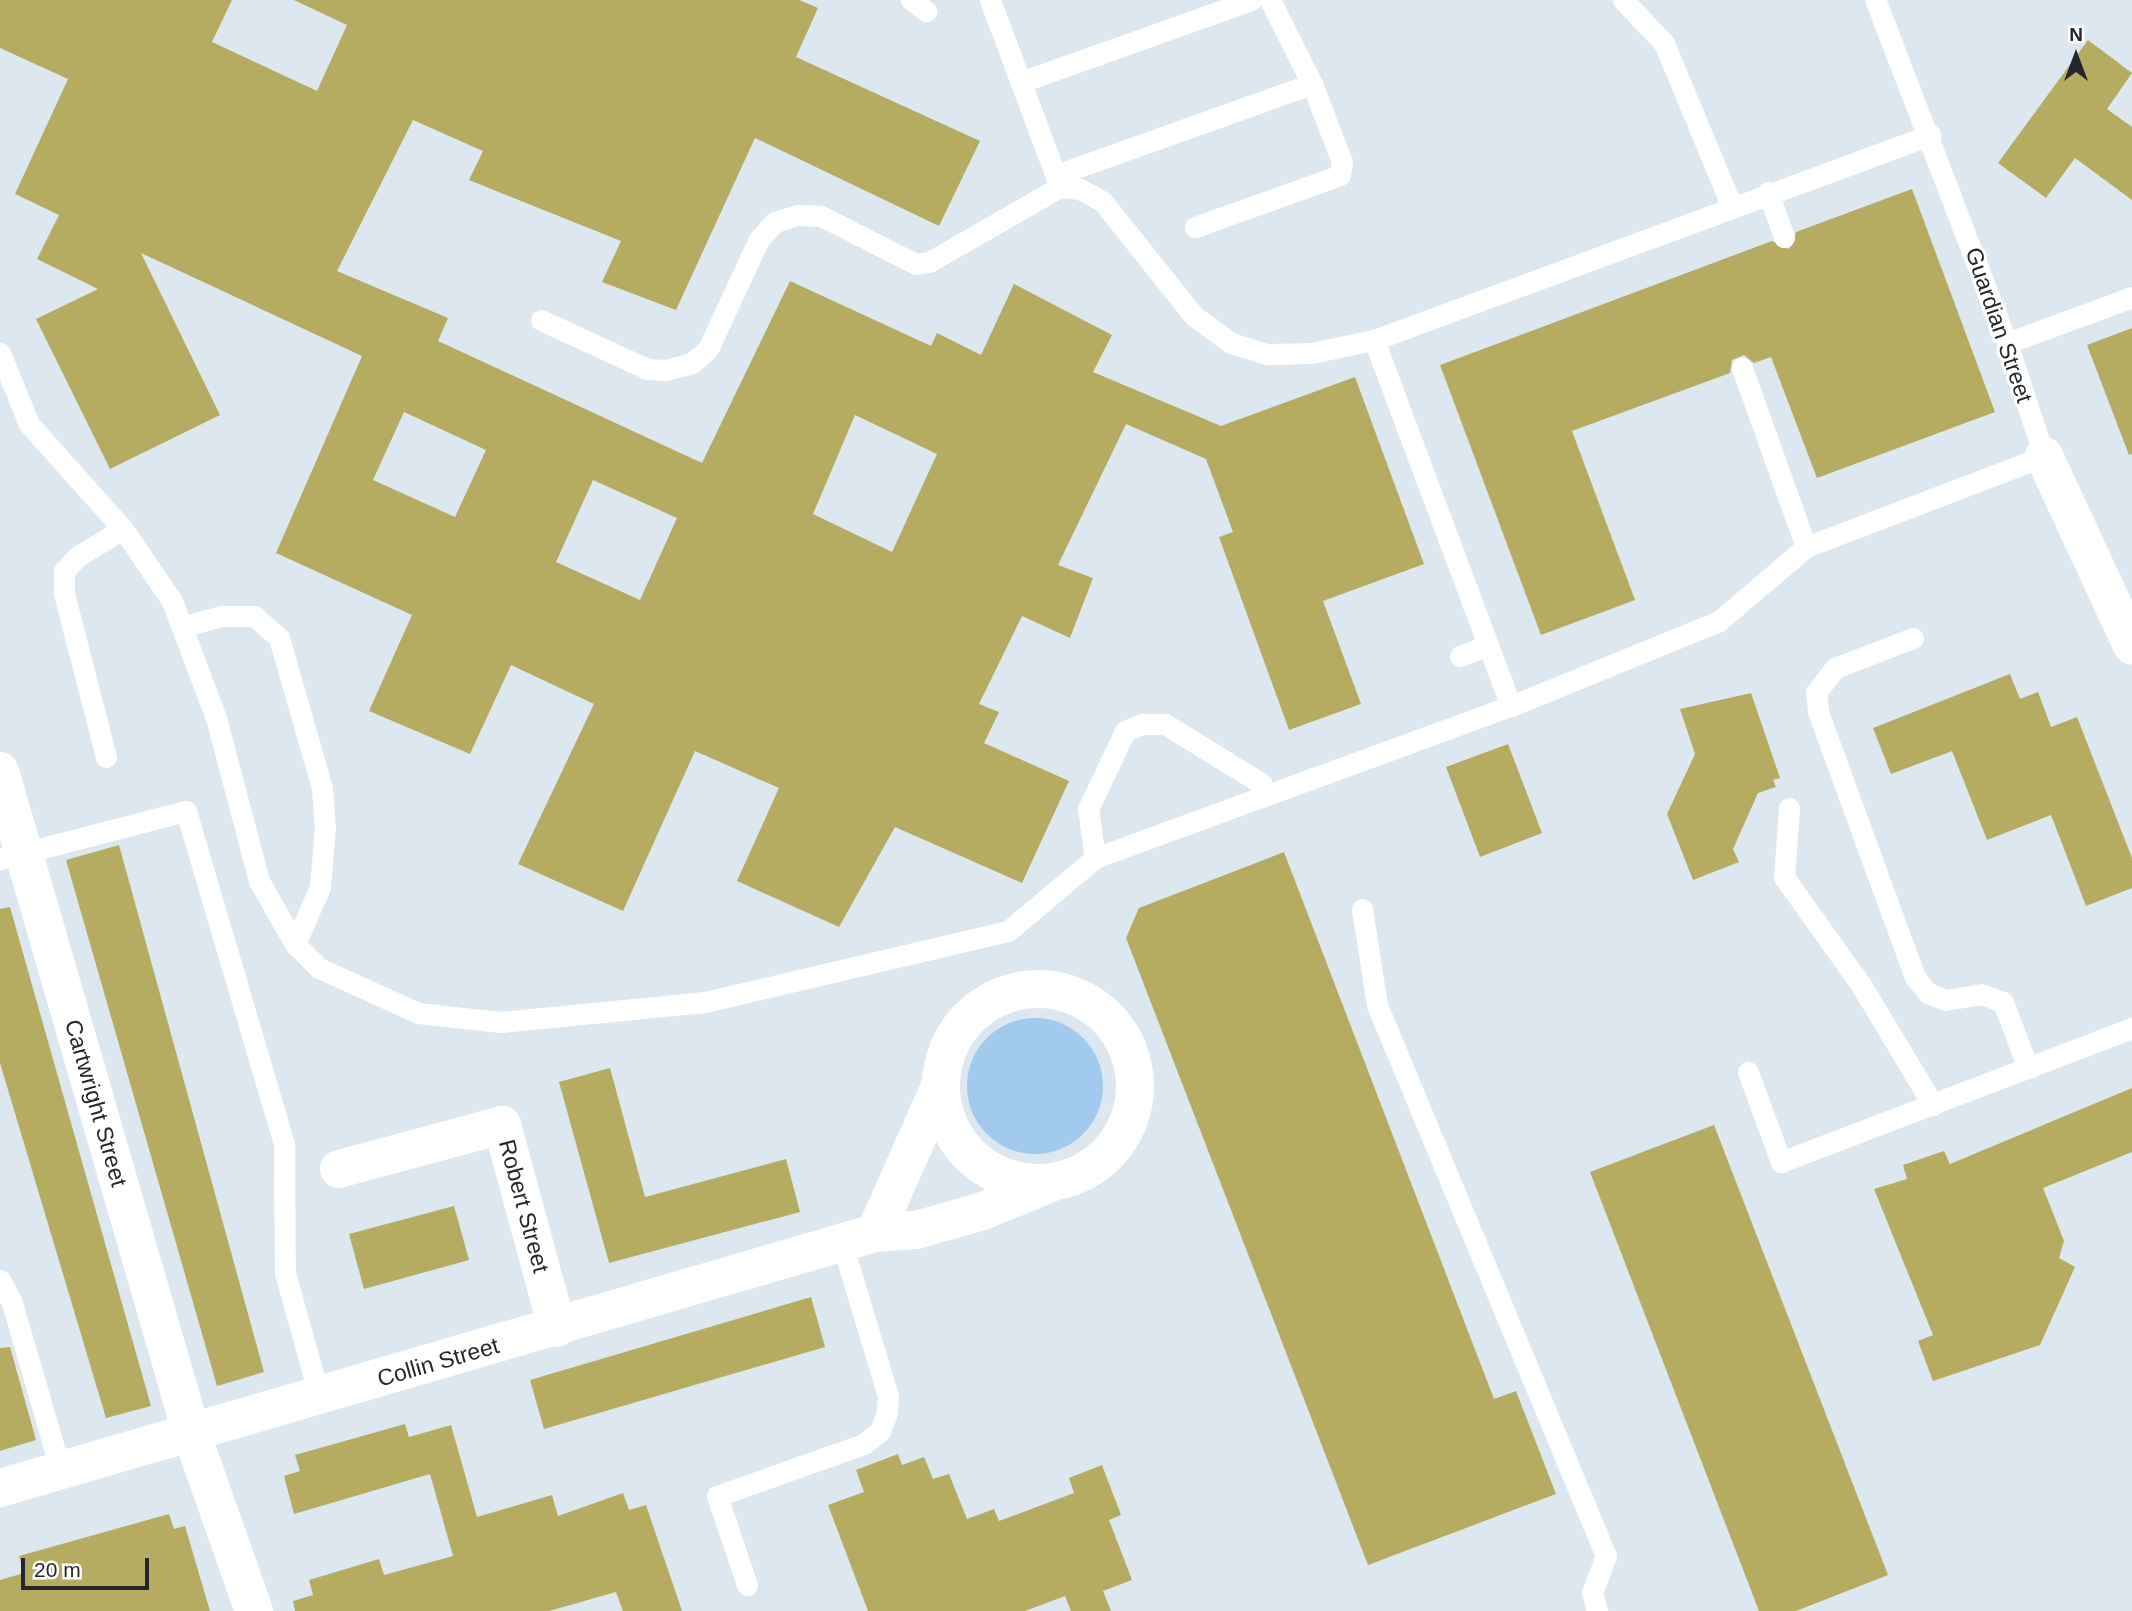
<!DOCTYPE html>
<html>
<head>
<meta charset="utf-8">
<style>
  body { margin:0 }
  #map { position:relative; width:2132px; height:1611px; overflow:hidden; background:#dce7ef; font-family:Arial,sans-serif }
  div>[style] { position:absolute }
  .green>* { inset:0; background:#a1caec }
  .round { border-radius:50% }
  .building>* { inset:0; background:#b5ac62 }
  .service>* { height:21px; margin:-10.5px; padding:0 10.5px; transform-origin:10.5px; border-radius:10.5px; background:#fff }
  .minor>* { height:38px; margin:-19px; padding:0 19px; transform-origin:19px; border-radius:19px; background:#fff }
  .minor>.ring { margin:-19px; padding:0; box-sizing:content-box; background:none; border:38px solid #fff; border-radius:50% }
  span { translate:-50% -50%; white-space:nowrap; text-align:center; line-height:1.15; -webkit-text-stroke:6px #fff; paint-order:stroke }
  .street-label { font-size:23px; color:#24282b }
  .north { position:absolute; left:2041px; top:21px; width:70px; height:70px; -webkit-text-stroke:5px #fff; paint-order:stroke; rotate:0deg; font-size:19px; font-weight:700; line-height:28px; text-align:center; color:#24282b }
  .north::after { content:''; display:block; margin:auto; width:24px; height:32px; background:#24282b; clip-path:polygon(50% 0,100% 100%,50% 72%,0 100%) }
  .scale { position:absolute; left:21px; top:1558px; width:128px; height:32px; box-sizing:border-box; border:4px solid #24282b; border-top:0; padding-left:9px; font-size:21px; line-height:24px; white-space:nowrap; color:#24282b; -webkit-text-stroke:5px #fff; paint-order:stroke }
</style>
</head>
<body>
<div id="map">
  <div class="green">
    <i class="round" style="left:967px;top:1018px;width:136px;height:136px"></i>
  </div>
  <div class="building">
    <i style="clip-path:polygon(evenodd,0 0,232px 0,212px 42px,317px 91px,347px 25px,294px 0,799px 0,818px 8px,796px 57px,980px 141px,939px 226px,755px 138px,676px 310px,602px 282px,621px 241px,469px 180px,483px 151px,413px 120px,337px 271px,448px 318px,438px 341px,702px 463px,790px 281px,931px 346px,937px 333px,981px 355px,1014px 284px,1112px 335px,1093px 372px,1221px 426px,1355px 377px,1424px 564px,1323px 601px,1361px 704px,1289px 730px,1219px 537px,1233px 532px,1206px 459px,1126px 424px,1058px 565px,1093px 578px,1070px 638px,1022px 616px,979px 704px,999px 712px,984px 743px,1069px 781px,1022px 883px,895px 827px,839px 927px,737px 881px,779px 788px,695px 751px,623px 911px,518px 864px,594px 704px,511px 665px,470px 754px,369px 711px,412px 615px,276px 553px,362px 356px,141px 253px,220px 415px,110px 469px,36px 319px,98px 289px,37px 259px,59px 215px,15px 194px,68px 79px,0 48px,0 0,404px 412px,486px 450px,455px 517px,373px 480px,404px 412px,0 0,855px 415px,937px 454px,892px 552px,813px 514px,855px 415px,0 0,593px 480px,677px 518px,640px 600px,556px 562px,593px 480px)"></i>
    <i style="clip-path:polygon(2088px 40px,2132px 73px,2107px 109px,2132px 127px,2132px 200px,2075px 158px,2046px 198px,1998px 163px)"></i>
    <i style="clip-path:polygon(1912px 189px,1995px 412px,1817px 478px,1771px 357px,1754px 363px,1744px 355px,1732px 360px,1730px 373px,1572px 431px,1635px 600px,1541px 635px,1440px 365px,1772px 241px,1789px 249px,1796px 232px)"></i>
    <i style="clip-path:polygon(2132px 328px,2132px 454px,2129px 455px,2087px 345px)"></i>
    <i style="clip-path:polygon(2010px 674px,2020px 699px,2038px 692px,2051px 727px,2077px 717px,2132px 858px,2132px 888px,2086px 906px,2051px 815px,1987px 840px,1952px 751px,1891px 774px,1873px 728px)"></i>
    <i style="clip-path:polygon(1751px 693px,1780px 778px,1773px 780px,1776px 787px,1758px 793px,1733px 849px,1739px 862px,1693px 880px,1667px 814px,1695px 754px,1680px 709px)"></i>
    <i style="clip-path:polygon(1508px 744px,1542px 833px,1480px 857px,1446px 767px)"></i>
    <i style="clip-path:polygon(119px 845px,264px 1372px,217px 1386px,66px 860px)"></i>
    <i style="clip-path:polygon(1284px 852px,1494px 1399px,1516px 1391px,1556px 1494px,1368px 1565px,1126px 938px,1139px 908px)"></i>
    <i style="clip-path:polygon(10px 907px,151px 1406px,106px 1418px,0 1063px,0 909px)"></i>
    <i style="clip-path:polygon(610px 1068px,645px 1197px,786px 1159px,800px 1212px,609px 1263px,559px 1082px)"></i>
    <i style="clip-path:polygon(2132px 1088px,2132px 1152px,2043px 1188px,2064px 1241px,2059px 1258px,2075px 1267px,2040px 1345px,1933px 1381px,1918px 1341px,1933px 1335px,1874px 1189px,1907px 1179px,1903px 1165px,1944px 1151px,1950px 1164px)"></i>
    <i style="clip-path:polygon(1714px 1125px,1888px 1575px,1796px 1611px,1759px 1611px,1590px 1172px)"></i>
    <i style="clip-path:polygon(454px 1206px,469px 1260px,364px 1289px,349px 1234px)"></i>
    <i style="clip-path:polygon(811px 1297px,825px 1347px,544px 1429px,530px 1380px)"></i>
    <i style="clip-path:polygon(10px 1347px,36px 1440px,0 1451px,0 1348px)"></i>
    <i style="clip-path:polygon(405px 1424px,409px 1437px,451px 1425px,477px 1517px,552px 1495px,558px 1516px,623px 1493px,629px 1510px,646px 1505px,682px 1611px,623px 1611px,616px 1592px,549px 1611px,295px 1611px,293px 1601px,313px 1595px,309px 1580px,379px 1559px,384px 1575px,453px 1556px,430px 1474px,294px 1514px,284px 1476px,300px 1471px,295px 1455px)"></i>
    <i style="clip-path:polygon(898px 1454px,902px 1465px,924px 1457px,933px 1479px,949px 1474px,967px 1519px,994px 1509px,999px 1521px,1074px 1493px,1069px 1478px,1102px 1465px,1121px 1515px,1109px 1520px,1132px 1580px,1103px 1591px,1111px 1611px,1071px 1611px,1065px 1596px,1025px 1611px,868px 1611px,828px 1505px,864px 1492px,856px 1470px)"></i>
    <i style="clip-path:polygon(169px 1514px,174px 1529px,185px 1526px,210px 1611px,0 1611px,0 1580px,24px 1573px,19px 1556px)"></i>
  </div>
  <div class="service">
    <i style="left:911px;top:0;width:19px;rotate:36deg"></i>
    <i style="left:990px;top:0;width:200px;rotate:69.5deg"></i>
    <i style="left:1623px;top:0;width:59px;rotate:46.4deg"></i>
    <i style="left:1664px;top:43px;width:175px;rotate:67.5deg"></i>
    <i style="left:1021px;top:82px;width:244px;rotate:-19.6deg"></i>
    <i style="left:1056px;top:175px;width:272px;rotate:-19.6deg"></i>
    <i style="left:1312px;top:84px;width:94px;rotate:-116.6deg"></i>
    <i style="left:1768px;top:192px;width:48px;rotate:70.4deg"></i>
    <i style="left:1195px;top:227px;width:154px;rotate:-19.7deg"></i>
    <i style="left:1340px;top:175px;width:13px;rotate:-81deg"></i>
    <i style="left:1342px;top:162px;width:84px;rotate:-111deg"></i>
    <i style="left:541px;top:320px;width:117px;rotate:24.8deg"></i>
    <i style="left:647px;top:369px;width:19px;rotate:3deg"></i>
    <i style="left:666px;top:370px;width:27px;rotate:-15deg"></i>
    <i style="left:692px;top:363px;width:21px;rotate:-41deg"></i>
    <i style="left:708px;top:349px;width:121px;rotate:-65.1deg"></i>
    <i style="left:759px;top:239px;width:23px;rotate:-47deg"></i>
    <i style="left:775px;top:222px;width:23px;rotate:-18deg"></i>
    <i style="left:797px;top:215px;width:24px;rotate:2deg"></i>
    <i style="left:821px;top:216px;width:106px;rotate:26.8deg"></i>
    <i style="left:916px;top:264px;width:13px;rotate:-9deg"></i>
    <i style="left:929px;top:262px;width:151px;rotate:-29.8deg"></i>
    <i style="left:1060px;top:187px;width:20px;rotate:6deg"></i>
    <i style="left:1080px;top:189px;width:26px;rotate:29deg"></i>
    <i style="left:1103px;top:202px;width:146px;rotate:51.4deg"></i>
    <i style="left:1194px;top:316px;width:46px;rotate:36.1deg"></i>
    <i style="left:1231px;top:343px;width:39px;rotate:17deg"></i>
    <i style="left:1268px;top:354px;width:43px;rotate:-1.3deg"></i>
    <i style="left:1311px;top:353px;width:64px;rotate:-11.7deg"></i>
    <i style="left:1374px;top:340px;width:593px;rotate:-20.24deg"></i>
    <i style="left:1374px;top:340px;width:391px;rotate:69.5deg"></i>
    <i style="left:2007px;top:343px;width:133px;rotate:-20.2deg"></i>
    <i style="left:0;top:353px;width:77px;rotate:67.8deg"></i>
    <i style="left:29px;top:424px;width:141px;rotate:48.2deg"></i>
    <i style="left:123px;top:529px;width:87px;rotate:55.8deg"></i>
    <i style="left:172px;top:601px;width:125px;rotate:69.4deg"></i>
    <i style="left:216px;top:718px;width:169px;rotate:75.2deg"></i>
    <i style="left:259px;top:881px;width:73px;rotate:60.3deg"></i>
    <i style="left:295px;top:944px;width:34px;rotate:45deg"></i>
    <i style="left:319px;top:968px;width:109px;rotate:24.4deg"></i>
    <i style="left:418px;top:1013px;width:83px;rotate:6.2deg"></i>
    <i style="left:501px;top:1022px;width:205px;rotate:-5.6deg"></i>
    <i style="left:705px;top:1002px;width:311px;rotate:-13.2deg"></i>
    <i style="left:1008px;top:931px;width:114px;rotate:-40deg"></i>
    <i style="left:1095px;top:858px;width:443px;rotate:-20.1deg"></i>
    <i style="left:1511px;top:706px;width:225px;rotate:-22.2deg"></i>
    <i style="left:1719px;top:621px;width:114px;rotate:-40.4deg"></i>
    <i style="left:1806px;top:547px;width:255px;rotate:-20.9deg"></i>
    <i style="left:2044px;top:456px;width:119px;rotate:-108.1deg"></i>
    <i style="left:2007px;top:343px;width:368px;rotate:-111deg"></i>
    <i style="left:1742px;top:368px;width:190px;rotate:70.3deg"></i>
    <i style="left:182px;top:627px;width:41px;rotate:-15.8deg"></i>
    <i style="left:221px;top:616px;width:33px"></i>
    <i style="left:254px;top:616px;width:33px;rotate:41deg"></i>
    <i style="left:279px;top:638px;width:156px;rotate:74deg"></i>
    <i style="left:322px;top:788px;width:40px;rotate:85.7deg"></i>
    <i style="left:325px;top:828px;width:59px;rotate:94.8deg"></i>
    <i style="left:320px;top:887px;width:62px;rotate:113.7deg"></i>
    <i style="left:1913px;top:638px;width:84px;rotate:159deg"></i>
    <i style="left:1835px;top:668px;width:31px;rotate:128deg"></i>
    <i style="left:1816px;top:692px;width:20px;rotate:84deg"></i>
    <i style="left:1818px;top:712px;width:282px;rotate:69.9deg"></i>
    <i style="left:1915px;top:977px;width:21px;rotate:51deg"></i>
    <i style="left:1928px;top:993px;width:18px;rotate:22deg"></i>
    <i style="left:1945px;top:1000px;width:36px;rotate:-9deg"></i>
    <i style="left:1981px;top:994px;width:23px;rotate:20deg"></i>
    <i style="left:2003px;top:1002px;width:71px;rotate:69.3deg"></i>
    <i style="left:1460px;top:656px;width:30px;rotate:-21deg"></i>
    <i style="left:106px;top:757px;width:169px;rotate:-104.4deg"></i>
    <i style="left:64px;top:593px;width:22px;rotate:-90deg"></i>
    <i style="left:64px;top:571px;width:21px;rotate:-47deg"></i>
    <i style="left:78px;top:556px;width:52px;rotate:-31deg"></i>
    <i style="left:1789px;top:808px;width:69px;rotate:94.1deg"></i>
    <i style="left:1784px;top:877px;width:133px;rotate:54.5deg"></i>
    <i style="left:1861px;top:985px;width:140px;rotate:59deg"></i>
    <i style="left:1095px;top:858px;width:49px;rotate:-98.1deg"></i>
    <i style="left:1088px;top:809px;width:86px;rotate:-64.6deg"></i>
    <i style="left:1125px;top:731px;width:18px;rotate:-22deg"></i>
    <i style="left:1142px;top:724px;width:23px"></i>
    <i style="left:1165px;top:724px;width:113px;rotate:31.6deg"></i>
    <i style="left:1261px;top:783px;width:11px;rotate:80deg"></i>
    <i style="left:0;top:859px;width:192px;rotate:-14.5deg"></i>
    <i style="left:186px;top:811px;width:348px;rotate:73.6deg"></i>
    <i style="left:284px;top:1145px;width:128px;rotate:89.6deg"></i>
    <i style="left:285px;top:1273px;width:128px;rotate:74.5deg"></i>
    <i style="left:1362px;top:909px;width:97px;rotate:81.1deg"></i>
    <i style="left:1377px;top:1005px;width:597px;rotate:67.43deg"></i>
    <i style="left:1606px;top:1556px;width:39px;rotate:111deg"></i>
    <i style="left:1592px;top:1592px;width:20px;rotate:75deg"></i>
    <i style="left:1748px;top:1072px;width:96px;rotate:69.9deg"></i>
    <i style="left:1781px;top:1162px;width:376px;rotate:-20.9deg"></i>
    <i style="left:0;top:1280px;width:26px;rotate:62deg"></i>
    <i style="left:12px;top:1303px;width:176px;rotate:73.8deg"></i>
    <i style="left:747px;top:1585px;width:94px;rotate:-108.6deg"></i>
    <i style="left:717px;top:1496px;width:156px;rotate:-19.5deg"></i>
    <i style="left:864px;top:1444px;width:21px;rotate:-39deg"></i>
    <i style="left:880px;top:1431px;width:19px;rotate:-69deg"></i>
    <i style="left:887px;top:1413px;width:17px;rotate:-87deg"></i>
    <i style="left:888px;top:1396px;width:159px;rotate:-106.8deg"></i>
  </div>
  <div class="minor">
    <i style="left:2044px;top:456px;width:209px;rotate:65.1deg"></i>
    <i style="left:0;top:771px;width:691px;rotate:73.87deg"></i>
    <i style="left:192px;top:1435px;width:187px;rotate:70.6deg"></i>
    <i class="ring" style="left:941px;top:989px;width:156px;height:156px"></i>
    <i style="left:339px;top:1169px;width:169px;rotate:-15.1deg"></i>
    <i style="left:502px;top:1125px;width:210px;rotate:74.8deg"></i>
    <i style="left:875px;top:1233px;width:161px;rotate:-66.1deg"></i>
    <i style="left:0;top:1488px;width:911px;rotate:-16.25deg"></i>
    <i style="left:875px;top:1233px;width:41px;rotate:-4.2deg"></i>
    <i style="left:916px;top:1230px;width:70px;rotate:-15.8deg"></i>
    <i style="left:983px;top:1211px;width:74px;rotate:-22.4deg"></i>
  </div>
  <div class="street-label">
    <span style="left:1999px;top:325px;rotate:71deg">Guardian Street</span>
    <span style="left:96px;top:1103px;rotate:74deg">Cartwright Street</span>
    <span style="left:524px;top:1206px;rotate:75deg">Robert Street</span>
    <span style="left:438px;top:1362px;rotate:-16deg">Collin Street</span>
  </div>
  <div class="north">N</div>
  <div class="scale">20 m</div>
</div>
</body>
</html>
